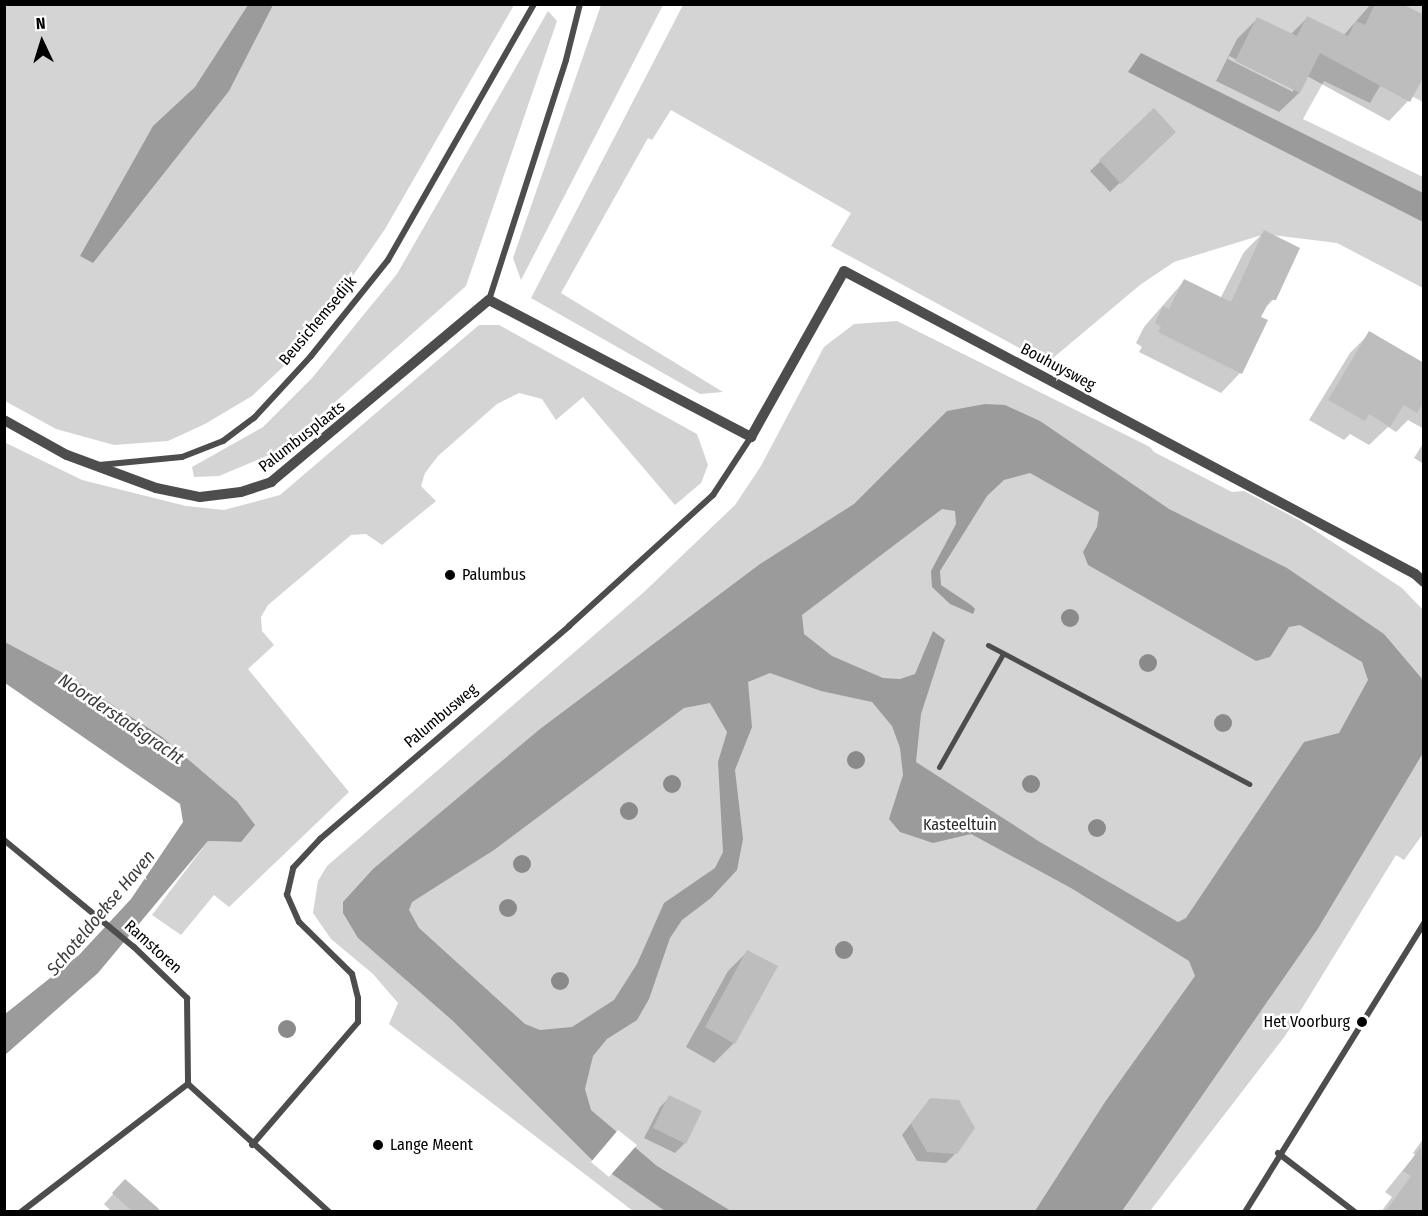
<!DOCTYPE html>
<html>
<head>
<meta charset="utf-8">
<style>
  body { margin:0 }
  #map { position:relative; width:1428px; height:1216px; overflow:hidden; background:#fff; font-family:"Fira Sans Condensed",sans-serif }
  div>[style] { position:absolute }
  .green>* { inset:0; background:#d4d4d4 }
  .water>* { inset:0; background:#9b9b9b }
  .pier>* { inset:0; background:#fff }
  .shadow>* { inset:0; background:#0003 }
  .building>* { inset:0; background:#bdbdbd }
  .pedestrian>* { height:5px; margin:-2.5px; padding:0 2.5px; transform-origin:2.5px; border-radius:2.5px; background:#4d4d4d }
  .minor>* { height:6px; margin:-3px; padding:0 3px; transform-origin:3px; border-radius:3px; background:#4d4d4d }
  .tertiary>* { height:10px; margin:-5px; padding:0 5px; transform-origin:5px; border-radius:5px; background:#4d4d4d }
  .trees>* { width:18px; height:18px; margin:-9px; border-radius:50%; background:#8a8a8a }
  .dots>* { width:16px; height:16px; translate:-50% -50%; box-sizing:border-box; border:3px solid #fff; border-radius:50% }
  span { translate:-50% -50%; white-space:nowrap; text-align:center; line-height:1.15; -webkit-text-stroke:5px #fff; paint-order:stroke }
  .street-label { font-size:16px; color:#000 }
  .poi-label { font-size:16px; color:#000 }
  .left { translate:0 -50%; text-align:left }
  .right { translate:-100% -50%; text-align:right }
  .park-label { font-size:16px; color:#2b2b2b }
  .water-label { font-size:18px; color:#3c3c3c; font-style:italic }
  .frame { position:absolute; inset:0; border:6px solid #000; pointer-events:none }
  .north { position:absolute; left:12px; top:12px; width:60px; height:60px; -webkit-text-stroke:4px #fff; paint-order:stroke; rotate:356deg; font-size:16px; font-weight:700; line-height:24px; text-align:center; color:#000 }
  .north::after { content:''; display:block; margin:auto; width:21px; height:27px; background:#000; clip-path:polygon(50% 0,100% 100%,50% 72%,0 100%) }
</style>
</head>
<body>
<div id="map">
  <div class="green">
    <i style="clip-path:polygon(4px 5px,514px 5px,385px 229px,328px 312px,285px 365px,252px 396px,205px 424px,168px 441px,114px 445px,56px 429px,5px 401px)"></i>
    <i style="clip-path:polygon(601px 5px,663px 5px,521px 280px,513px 258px)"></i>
    <i style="clip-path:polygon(683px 5px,1423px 5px,1423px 102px,1383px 81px,1370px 103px,1324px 81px,1303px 119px,1423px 177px,1423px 288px,1337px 243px,1265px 234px,1174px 262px,1140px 285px,1047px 363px,831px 246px,851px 213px,671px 110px,652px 140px,648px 138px,561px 293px,723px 392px,700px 394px,531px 298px)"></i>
    <i style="clip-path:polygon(548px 11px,557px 21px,466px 286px,281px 450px,219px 476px,194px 477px,192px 467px,263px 427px,312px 378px,397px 274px)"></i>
    <i style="clip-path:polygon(897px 321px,1150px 447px,1154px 452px,1232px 492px,1244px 491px,1299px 520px,1402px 588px,1423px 610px,1423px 834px,1404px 860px,1396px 855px,1285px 1036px,1150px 1211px,633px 1211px,389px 1024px,398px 1003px,373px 974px,331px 939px,313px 913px,318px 881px,327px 866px,644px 592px,735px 505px,761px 466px,824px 347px,854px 324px)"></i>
    <i style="clip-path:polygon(479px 325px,499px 325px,697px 434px,708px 465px,701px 483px,675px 505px,583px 397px,556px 420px,542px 399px,519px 393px,497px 404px,438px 456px,425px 473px,421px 486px,436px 501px,382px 545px,366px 534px,351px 535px,268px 605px,261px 617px,262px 631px,274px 645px,248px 669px,349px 792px,229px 907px,214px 895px,181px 935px,152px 915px,208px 841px,241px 842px,237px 801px,161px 736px,63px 673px,5px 642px,4px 442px,82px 480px,186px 506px,224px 510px,280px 495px)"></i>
  </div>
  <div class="water">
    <i style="clip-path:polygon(248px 5px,273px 5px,229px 91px,93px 263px,80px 256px,153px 126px,195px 87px)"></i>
    <i style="clip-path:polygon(1141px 53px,1423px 193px,1423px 222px,1128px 72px)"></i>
    <i style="clip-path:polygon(evenodd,985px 404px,1005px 405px,1040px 421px,1169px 509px,1287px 568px,1384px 634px,1423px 680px,1423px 753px,1317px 930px,1122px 1211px,1035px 1211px,1105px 1102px,1195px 976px,1189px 961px,1071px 888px,971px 834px,933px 843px,900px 832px,889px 819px,903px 775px,900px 748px,892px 726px,872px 702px,821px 691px,770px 673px,748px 682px,752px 727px,735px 770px,743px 839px,737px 870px,711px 898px,682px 920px,670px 938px,649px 999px,637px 1020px,607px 1039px,593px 1056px,585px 1089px,591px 1110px,657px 1166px,731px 1211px,665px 1211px,592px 1160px,453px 1021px,358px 938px,343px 913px,343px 902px,373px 869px,540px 729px,760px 564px,854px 504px,947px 411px,985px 404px,1030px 473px,1099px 512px,1097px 527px,1083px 552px,1088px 565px,1256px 661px,1270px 657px,1289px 627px,1300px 625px,1362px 662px,1368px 680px,1339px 733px,1304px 742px,1186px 918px,1178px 922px,1040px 842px,916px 762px,921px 714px,945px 640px,933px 631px,915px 674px,900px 679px,883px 678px,832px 656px,804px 634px,802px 615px,942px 509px,955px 511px,956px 524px,931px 571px,932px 587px,950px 604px,973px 614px,975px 609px,971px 605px,941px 585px,940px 571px,987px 496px,1004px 480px,1030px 473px,985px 404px,710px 703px,727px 732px,718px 762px,723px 852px,715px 868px,664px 903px,637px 964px,614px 1000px,572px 1027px,540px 1030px,525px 1024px,419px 928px,409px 910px,412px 902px,494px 850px,684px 708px,710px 703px)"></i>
    <i style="clip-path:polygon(5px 642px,63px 673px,161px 736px,237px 801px,255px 825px,241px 842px,208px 841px,98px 973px,5px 1055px,5px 1014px,79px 955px,131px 899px,183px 822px,180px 804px,5px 683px)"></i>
  </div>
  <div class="pier">
    <i style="clip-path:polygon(618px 1130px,637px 1145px,609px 1177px,591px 1162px)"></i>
  </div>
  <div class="shadow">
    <i style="clip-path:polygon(evenodd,1371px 4px,1399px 4px,1408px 101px,1389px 121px,1307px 76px,1299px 93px,1279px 112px,1216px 81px,1237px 39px,1257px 19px,1290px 35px,1307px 18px,1343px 36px,1371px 4px,1229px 56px,1293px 88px,1293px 92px,1228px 59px,1229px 56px)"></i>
    <i style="clip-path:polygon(1154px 111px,1164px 141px,1110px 192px,1090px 171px)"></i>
    <i style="clip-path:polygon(1264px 232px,1298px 249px,1272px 301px,1263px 310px,1240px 373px,1221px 393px,1139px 352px,1142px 347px,1136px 343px,1144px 327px,1184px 281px,1220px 299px,1244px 252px)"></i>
    <i style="clip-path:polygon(1370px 333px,1424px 365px,1424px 429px,1408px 420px,1396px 432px,1388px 427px,1369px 445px,1350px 434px,1344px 440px,1309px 420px,1350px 353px)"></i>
    <i style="clip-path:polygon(1424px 442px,1424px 464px,1414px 458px)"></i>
    <i style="clip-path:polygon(748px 951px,734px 1043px,714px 1063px,686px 1047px,728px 971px)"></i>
    <i style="clip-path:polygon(670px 1097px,700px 1112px,684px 1144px,675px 1153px,644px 1138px,660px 1107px)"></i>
    <i style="clip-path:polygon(930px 1099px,956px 1153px,946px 1163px,917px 1161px,902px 1135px)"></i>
    <i style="clip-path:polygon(1424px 1138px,1424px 1212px,1381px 1212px,1392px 1197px,1385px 1192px,1415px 1155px,1413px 1153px)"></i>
    <i style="clip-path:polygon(116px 1191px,155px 1212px,112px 1212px,104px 1204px)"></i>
  </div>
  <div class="building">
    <i style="clip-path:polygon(1375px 4px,1402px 4px,1424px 15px,1424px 76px,1410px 102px,1320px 53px,1300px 93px,1235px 61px,1257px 17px,1297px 36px,1307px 16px,1348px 36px,1356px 21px,1365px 25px)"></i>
    <i style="clip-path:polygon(1154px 108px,1176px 132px,1121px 184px,1099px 160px)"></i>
    <i style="clip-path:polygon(1264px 230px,1300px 248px,1276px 300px,1270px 300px,1261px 317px,1268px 320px,1242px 374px,1158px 332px,1161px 327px,1155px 323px,1163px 306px,1169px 309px,1184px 279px,1231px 302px)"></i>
    <i style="clip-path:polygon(1369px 331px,1424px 363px,1424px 401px,1417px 413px,1404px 405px,1390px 427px,1369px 414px,1365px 421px,1328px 400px)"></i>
    <i style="clip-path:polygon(747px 950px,778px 966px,735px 1044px,705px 1027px)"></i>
    <i style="clip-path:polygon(669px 1095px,702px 1111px,686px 1144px,653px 1128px)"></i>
    <i style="clip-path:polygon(930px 1098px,959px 1100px,975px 1128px,957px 1154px,927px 1152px,911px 1124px)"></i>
    <i style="clip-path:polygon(1421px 1147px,1424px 1212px,1385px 1212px,1411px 1176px,1403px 1171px)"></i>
    <i style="clip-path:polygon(125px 1179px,159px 1209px,157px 1212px,133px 1212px,112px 1193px)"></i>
  </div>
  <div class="pedestrian">
    <i style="left:988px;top:645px;width:296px;rotate:28deg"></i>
    <i style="left:939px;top:767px;width:130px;rotate:-60.5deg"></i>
  </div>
  <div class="minor">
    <i style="left:489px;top:300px;width:252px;rotate:-72.2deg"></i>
    <i style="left:566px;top:60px;width:58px;rotate:-76deg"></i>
    <i style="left:99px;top:465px;width:83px;rotate:-5.5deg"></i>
    <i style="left:182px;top:457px;width:44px;rotate:-21.3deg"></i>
    <i style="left:223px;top:441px;width:39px;rotate:-37deg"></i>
    <i style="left:254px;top:418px;width:84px;rotate:-47.4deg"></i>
    <i style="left:311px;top:356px;width:123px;rotate:-51.3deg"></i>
    <i style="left:388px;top:260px;width:295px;rotate:-60.3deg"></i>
    <i style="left:4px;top:840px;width:168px;rotate:39.5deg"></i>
    <i style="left:134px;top:947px;width:74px;rotate:43.9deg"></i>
    <i style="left:187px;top:998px;width:86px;rotate:89.3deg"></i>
    <i style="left:252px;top:1145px;width:162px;rotate:-49.2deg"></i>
    <i style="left:358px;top:1022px;width:24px;rotate:-90deg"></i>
    <i style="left:358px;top:998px;width:25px;rotate:-104deg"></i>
    <i style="left:352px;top:974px;width:74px;rotate:-135.5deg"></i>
    <i style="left:299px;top:922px;width:30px;rotate:-114deg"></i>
    <i style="left:287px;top:895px;width:28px;rotate:-77deg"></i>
    <i style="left:293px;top:868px;width:40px;rotate:-47deg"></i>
    <i style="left:320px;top:839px;width:328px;rotate:-40.5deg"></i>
    <i style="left:569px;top:626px;width:195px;rotate:-42.3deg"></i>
    <i style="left:713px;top:495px;width:69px;rotate:-56.8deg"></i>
    <i style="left:1278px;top:1153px;width:97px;rotate:37.5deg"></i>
    <i style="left:21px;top:1212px;width:210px;rotate:-37.5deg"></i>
    <i style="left:188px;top:1084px;width:190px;rotate:42.2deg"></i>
    <i style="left:1245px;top:1212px;width:340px;rotate:-58.2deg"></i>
  </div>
  <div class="tertiary">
    <i style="left:4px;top:420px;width:72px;rotate:29.1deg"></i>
    <i style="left:67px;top:455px;width:95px;rotate:20.3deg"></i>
    <i style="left:156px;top:488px;width:45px;rotate:11.6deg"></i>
    <i style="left:200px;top:497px;width:41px;rotate:-7deg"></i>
    <i style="left:241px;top:492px;width:32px;rotate:-18deg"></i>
    <i style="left:271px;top:482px;width:284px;rotate:-39.9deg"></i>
    <i style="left:489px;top:300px;width:296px;rotate:27.6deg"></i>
    <i style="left:751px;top:437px;width:190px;rotate:-60.7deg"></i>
    <i style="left:844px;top:271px;width:646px;rotate:27.95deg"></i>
    <i style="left:1415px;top:574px;width:12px;rotate:42deg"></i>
  </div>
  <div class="trees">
    <i style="left:1070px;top:618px"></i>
    <i style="left:1148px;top:663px"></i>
    <i style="left:1223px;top:723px"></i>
    <i style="left:856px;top:760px"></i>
    <i style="left:672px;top:784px"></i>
    <i style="left:1031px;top:784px"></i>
    <i style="left:629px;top:811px"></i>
    <i style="left:1097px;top:828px"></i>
    <i style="left:522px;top:864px"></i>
    <i style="left:508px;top:908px"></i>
    <i style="left:844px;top:950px"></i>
    <i style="left:560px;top:981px"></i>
    <i style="left:287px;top:1029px"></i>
  </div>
  <div class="dots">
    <i style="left:450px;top:575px;background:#000"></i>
    <i style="left:1362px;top:1022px;background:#000"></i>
    <i style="left:378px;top:1145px;background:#000"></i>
  </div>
  <div class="street-label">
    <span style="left:318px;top:321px;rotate:-50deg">Beusichemsedijk</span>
    <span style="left:1058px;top:367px;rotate:28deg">Bouhuysweg</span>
    <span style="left:302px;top:437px;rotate:-38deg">Palumbusplaats</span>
    <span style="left:441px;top:716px;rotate:-40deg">Palumbusweg</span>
    <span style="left:153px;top:947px;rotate:42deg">Ramstoren</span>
  </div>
  <div class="poi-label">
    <span class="left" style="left:462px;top:575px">Palumbus</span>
    <span class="right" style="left:1350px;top:1022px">Het Voorburg</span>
    <span class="left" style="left:390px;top:1145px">Lange Meent</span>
  </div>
  <div class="park-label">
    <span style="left:960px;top:825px">Kasteeltuin</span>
  </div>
  <div class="water-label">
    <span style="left:121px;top:719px;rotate:34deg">Noorderstadsgracht</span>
    <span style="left:101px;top:913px;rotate:-50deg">Schoteldoekse Haven</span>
  </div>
  <div class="frame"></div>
  <div class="north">N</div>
</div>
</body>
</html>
